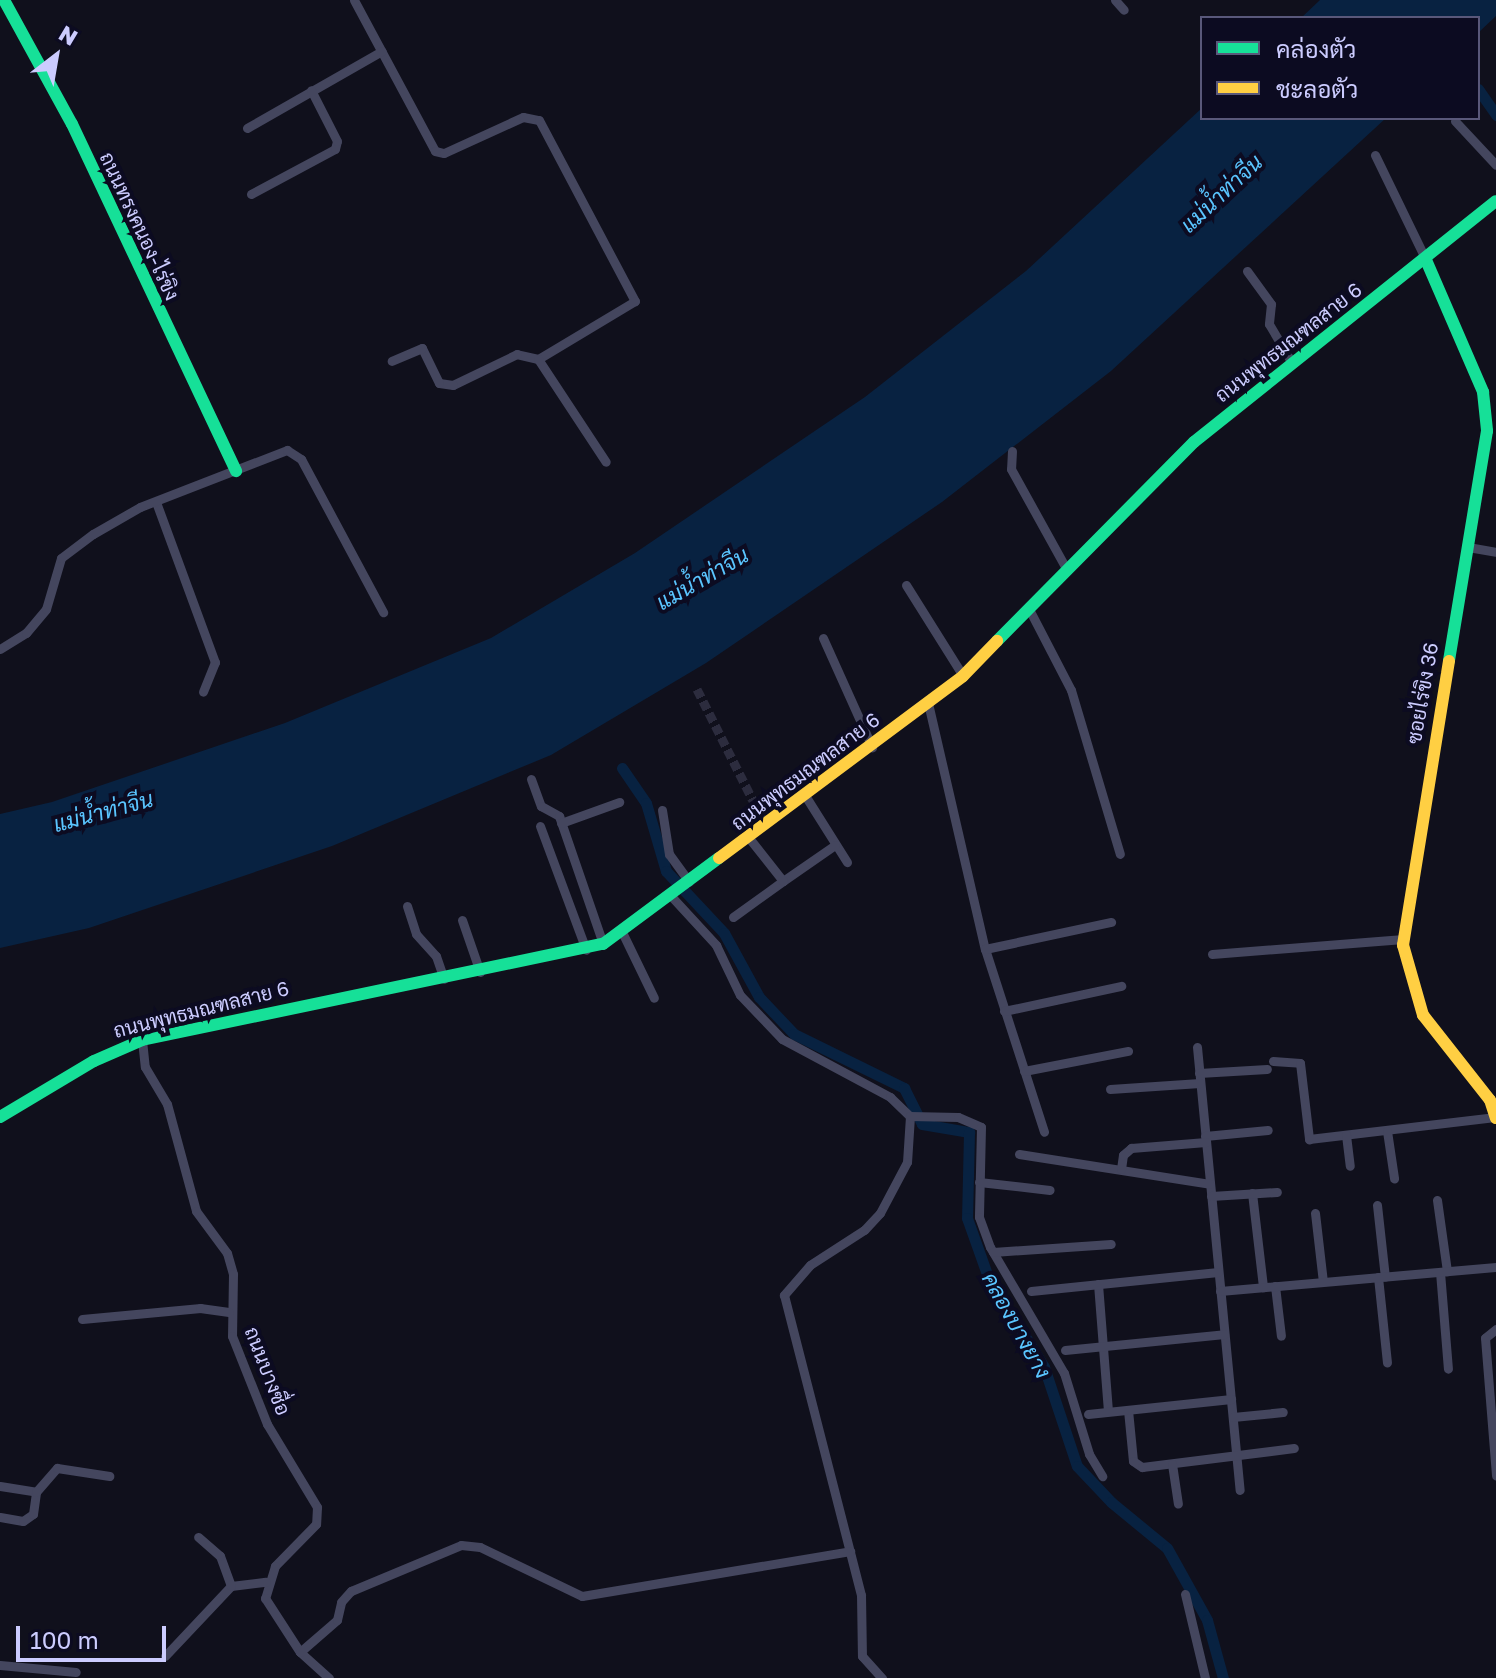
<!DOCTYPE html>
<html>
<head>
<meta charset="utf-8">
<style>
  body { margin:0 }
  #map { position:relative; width:1496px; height:1678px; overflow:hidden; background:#10101c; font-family:"Golos Text",Sarabun,sans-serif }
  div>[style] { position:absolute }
  .water>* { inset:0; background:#082241 }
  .canal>* { height:11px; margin:-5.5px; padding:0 5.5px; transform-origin:5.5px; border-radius:5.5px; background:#082241 }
  .street-tunnel>* { height:9px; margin-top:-4.5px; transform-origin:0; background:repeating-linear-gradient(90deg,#2c2c3e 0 9px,transparent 0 13.5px) }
  .street>* { height:9px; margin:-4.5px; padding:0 4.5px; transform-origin:4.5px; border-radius:4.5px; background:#44465e }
  .fast>* { height:12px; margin:-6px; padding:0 6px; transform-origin:6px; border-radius:6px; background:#16e098 }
  .slow>* { height:12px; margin:-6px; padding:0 6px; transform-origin:6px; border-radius:6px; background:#ffcf43 }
  span { translate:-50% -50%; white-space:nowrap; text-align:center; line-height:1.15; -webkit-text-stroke:8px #0c0b21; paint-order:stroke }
  .street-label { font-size:20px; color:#ccf }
  .water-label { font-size:22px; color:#5ac5ff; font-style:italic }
  .legend { position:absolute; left:1200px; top:16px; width:280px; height:104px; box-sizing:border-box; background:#0c0b21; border:2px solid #59587a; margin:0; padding:10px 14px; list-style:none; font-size:24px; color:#ccf }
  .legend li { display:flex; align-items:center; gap:16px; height:40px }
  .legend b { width:40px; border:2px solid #59587a }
  .north { position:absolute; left:16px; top:16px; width:80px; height:80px; -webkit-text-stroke:6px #0c0b21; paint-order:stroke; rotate:31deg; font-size:22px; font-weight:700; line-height:32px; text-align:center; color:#ccf }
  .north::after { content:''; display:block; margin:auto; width:28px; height:36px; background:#ccf; clip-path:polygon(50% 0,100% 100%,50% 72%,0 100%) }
  .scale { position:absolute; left:16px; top:1626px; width:150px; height:36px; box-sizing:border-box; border:4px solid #ccf; border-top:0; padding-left:10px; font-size:24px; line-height:28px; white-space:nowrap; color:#ccf; -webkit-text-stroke:6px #0c0b21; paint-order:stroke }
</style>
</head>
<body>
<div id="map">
  <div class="water">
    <i style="clip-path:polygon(1320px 0,1496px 0,1496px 16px,1478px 33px,1478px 18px,1301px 18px)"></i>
    <i style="clip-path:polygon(1202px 108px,1202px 118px,1386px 118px,1111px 371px,942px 502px,706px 663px,551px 755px,332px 846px,89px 928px,0 948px,0 814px,52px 802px,285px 723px,491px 638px,635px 553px,865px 397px,1026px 271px)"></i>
  </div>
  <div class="canal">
    <i style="left:1478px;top:89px;width:32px;rotate:55deg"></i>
    <i style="left:622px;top:768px;width:42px;rotate:55.6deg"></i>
    <i style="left:646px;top:803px;width:71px;rotate:73.6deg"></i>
    <i style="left:666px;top:871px;width:85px;rotate:46.9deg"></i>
    <i style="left:724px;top:933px;width:73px;rotate:61.3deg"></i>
    <i style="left:759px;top:997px;width:51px;rotate:46.6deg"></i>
    <i style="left:794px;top:1034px;width:123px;rotate:26.1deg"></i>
    <i style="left:904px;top:1088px;width:40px;rotate:63.4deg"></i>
    <i style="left:922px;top:1124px;width:48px;rotate:9.7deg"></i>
    <i style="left:969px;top:1132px;width:86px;rotate:91.3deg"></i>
    <i style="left:967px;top:1218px;width:63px;rotate:70.4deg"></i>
    <i style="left:988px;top:1277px;width:106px;rotate:58.1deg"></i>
    <i style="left:1044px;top:1367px;width:104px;rotate:71.6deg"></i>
    <i style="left:1077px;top:1466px;width:50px;rotate:46.6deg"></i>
    <i style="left:1111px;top:1502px;width:72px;rotate:39.4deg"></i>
    <i style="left:1167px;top:1548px;width:82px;rotate:60.9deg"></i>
    <i style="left:1207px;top:1620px;width:60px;rotate:74.6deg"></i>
  </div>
  <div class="street-tunnel">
    <i style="left:697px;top:689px;width:153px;rotate:63.3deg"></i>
  </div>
  <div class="street">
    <i style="left:354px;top:0;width:171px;rotate:61.8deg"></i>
    <i style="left:435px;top:151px;width:9px;rotate:13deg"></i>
    <i style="left:444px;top:153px;width:87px;rotate:-24.5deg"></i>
    <i style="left:523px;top:117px;width:16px;rotate:11deg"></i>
    <i style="left:539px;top:120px;width:205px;rotate:62.1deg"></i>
    <i style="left:635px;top:301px;width:113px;rotate:149.1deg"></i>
    <i style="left:538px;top:359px;width:22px;rotate:-167deg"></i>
    <i style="left:517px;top:354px;width:71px;rotate:154.2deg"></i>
    <i style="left:453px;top:385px;width:14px;rotate:-172deg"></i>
    <i style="left:439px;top:383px;width:39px;rotate:-116deg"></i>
    <i style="left:422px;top:348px;width:33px;rotate:157deg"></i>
    <i style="left:1115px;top:0;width:13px;rotate:48deg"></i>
    <i style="left:1455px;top:121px;width:60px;rotate:47deg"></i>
    <i style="left:247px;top:128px;width:155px;rotate:-29.7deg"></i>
    <i style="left:1375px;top:155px;width:117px;rotate:64.1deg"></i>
    <i style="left:251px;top:194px;width:95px;rotate:-28.2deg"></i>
    <i style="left:335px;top:149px;width:8px;rotate:-76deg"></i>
    <i style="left:337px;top:141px;width:57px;rotate:-117deg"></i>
    <i style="left:1247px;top:271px;width:41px;rotate:54deg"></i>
    <i style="left:1271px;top:304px;width:20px;rotate:96deg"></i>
    <i style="left:1269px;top:324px;width:45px;rotate:59.5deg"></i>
    <i style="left:538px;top:359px;width:123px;rotate:56.6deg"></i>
    <i style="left:1012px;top:451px;width:18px;rotate:93deg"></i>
    <i style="left:1011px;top:469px;width:115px;rotate:61deg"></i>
    <i style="left:156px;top:502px;width:171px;rotate:69.8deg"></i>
    <i style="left:215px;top:662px;width:32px;rotate:112deg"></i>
    <i style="left:1468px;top:547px;width:28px;rotate:10deg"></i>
    <i style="left:906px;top:585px;width:107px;rotate:57.9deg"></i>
    <i style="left:1030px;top:611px;width:89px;rotate:62.6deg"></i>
    <i style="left:1071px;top:690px;width:171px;rotate:73.4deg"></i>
    <i style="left:823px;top:638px;width:120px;rotate:65.8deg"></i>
    <i style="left:0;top:649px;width:31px;rotate:-32deg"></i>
    <i style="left:26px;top:633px;width:31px;rotate:-50deg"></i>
    <i style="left:46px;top:609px;width:53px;rotate:-73.6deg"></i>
    <i style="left:61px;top:558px;width:40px;rotate:-37deg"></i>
    <i style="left:93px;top:534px;width:54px;rotate:-29.9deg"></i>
    <i style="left:140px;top:507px;width:158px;rotate:-21.2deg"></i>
    <i style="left:287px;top:450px;width:17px;rotate:33deg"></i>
    <i style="left:301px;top:459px;width:174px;rotate:61.8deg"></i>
    <i style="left:928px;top:703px;width:253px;rotate:77deg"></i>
    <i style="left:985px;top:949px;width:192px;rotate:72.1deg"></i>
    <i style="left:531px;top:779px;width:29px;rotate:70deg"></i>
    <i style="left:541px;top:806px;width:21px;rotate:29deg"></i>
    <i style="left:559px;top:816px;width:135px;rotate:71deg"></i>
    <i style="left:806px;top:797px;width:77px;rotate:57.8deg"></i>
    <i style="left:662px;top:810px;width:45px;rotate:81deg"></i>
    <i style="left:669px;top:854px;width:34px;rotate:54deg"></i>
    <i style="left:561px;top:823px;width:62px;rotate:-19.9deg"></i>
    <i style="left:540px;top:826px;width:132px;rotate:69.6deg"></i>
    <i style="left:783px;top:881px;width:63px;rotate:-34.7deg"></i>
    <i style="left:671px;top:896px;width:67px;rotate:47.4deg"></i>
    <i style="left:716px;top:945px;width:55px;rotate:64.4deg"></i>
    <i style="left:740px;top:995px;width:61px;rotate:46.3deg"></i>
    <i style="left:782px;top:1039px;width:123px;rotate:28.2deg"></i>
    <i style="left:890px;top:1097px;width:28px;rotate:44deg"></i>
    <i style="left:910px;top:1116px;width:46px;rotate:93.7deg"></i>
    <i style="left:907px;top:1162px;width:58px;rotate:117.9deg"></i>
    <i style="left:880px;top:1213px;width:23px;rotate:133deg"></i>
    <i style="left:864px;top:1230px;width:64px;rotate:147.1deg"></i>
    <i style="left:810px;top:1265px;width:40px;rotate:131deg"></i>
    <i style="left:784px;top:1295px;width:310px;rotate:75.6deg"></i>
    <i style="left:861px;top:1595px;width:61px;rotate:89.1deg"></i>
    <i style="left:862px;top:1656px;width:30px;rotate:48deg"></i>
    <i style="left:407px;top:906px;width:29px;rotate:72deg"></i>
    <i style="left:416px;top:934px;width:30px;rotate:48deg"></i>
    <i style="left:436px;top:956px;width:24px;rotate:71deg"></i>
    <i style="left:733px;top:917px;width:62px;rotate:-35.8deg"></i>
    <i style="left:783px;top:881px;width:55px;rotate:-128.3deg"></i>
    <i style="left:462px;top:920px;width:55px;rotate:70.9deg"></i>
    <i style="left:622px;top:932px;width:73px;rotate:64.1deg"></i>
    <i style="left:985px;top:949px;width:129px;rotate:-12.1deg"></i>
    <i style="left:1212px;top:954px;width:192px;rotate:-4.5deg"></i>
    <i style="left:1004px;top:1011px;width:120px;rotate:-12.1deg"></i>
    <i style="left:142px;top:1040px;width:27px;rotate:84deg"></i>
    <i style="left:145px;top:1067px;width:43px;rotate:59.3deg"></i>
    <i style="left:167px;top:1104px;width:111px;rotate:74.8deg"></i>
    <i style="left:196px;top:1211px;width:52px;rotate:53.6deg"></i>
    <i style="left:227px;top:1253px;width:22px;rotate:74deg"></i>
    <i style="left:233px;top:1274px;width:62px;rotate:90.9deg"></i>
    <i style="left:232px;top:1336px;width:95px;rotate:68.3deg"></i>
    <i style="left:267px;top:1424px;width:97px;rotate:58.9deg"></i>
    <i style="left:317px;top:1507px;width:17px;rotate:93deg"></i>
    <i style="left:316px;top:1524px;width:59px;rotate:134.3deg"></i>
    <i style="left:275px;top:1566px;width:34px;rotate:107deg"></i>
    <i style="left:265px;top:1598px;width:64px;rotate:57.1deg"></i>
    <i style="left:300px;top:1652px;width:39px;rotate:42deg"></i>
    <i style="left:1197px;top:1047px;width:445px;rotate:84.5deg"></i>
    <i style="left:1273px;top:1061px;width:27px;rotate:4deg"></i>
    <i style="left:1300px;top:1063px;width:77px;rotate:83.2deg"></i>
    <i style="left:1309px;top:1139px;width:188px;rotate:-6.7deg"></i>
    <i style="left:1024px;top:1071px;width:106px;rotate:-10.9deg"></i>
    <i style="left:1199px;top:1073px;width:68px;rotate:-3.4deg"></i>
    <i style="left:1110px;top:1089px;width:90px;rotate:-3.8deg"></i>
    <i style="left:910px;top:1116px;width:48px;rotate:1.2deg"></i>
    <i style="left:958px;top:1117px;width:25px;rotate:23deg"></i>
    <i style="left:981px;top:1127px;width:90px;rotate:91.3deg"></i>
    <i style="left:979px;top:1217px;width:32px;rotate:70deg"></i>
    <i style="left:990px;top:1247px;width:146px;rotate:59.6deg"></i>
    <i style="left:1064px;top:1373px;width:85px;rotate:72.8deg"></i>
    <i style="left:1089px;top:1454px;width:26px;rotate:59deg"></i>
    <i style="left:1387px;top:1131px;width:48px;rotate:81.5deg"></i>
    <i style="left:1346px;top:1135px;width:31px;rotate:83deg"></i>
    <i style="left:1205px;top:1136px;width:63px;rotate:-5.4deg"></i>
    <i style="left:1019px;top:1154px;width:193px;rotate:8.9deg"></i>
    <i style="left:1121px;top:1169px;width:14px;rotate:-82deg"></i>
    <i style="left:1123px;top:1155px;width:11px;rotate:-41deg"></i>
    <i style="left:1131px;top:1148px;width:75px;rotate:-4.6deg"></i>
    <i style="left:979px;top:1182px;width:71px;rotate:6.4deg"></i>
    <i style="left:1252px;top:1193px;width:95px;rotate:83.3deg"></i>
    <i style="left:1211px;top:1196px;width:66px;rotate:-3.5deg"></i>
    <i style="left:1437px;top:1200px;width:72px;rotate:82deg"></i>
    <i style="left:1377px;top:1205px;width:72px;rotate:83.7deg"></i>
    <i style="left:1315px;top:1213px;width:69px;rotate:83.4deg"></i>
    <i style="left:993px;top:1252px;width:118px;rotate:-3.9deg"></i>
    <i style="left:1440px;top:1272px;width:97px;rotate:85.3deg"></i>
    <i style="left:1378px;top:1277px;width:86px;rotate:84deg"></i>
    <i style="left:1098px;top:1284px;width:127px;rotate:85.5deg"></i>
    <i style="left:1275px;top:1286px;width:50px;rotate:83.2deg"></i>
    <i style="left:1031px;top:1291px;width:188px;rotate:-5.8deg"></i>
    <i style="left:1220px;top:1291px;width:277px;rotate:-5deg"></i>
    <i style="left:82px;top:1319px;width:119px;rotate:-5.3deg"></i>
    <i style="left:200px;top:1308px;width:29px;rotate:8deg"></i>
    <i style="left:1496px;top:1329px;width:14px;rotate:141deg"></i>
    <i style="left:1485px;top:1338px;width:138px;rotate:85.4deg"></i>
    <i style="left:1065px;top:1350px;width:160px;rotate:-5.7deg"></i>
    <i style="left:1128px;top:1410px;width:51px;rotate:84.4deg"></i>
    <i style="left:1133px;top:1461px;width:11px;rotate:34deg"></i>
    <i style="left:1142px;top:1467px;width:153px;rotate:-7.1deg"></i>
    <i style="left:1088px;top:1414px;width:144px;rotate:-6deg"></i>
    <i style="left:1233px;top:1417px;width:50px;rotate:-5.7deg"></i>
    <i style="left:1172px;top:1464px;width:40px;rotate:81.5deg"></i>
    <i style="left:0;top:1486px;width:36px;rotate:9deg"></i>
    <i style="left:0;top:1517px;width:23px;rotate:10deg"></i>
    <i style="left:23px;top:1521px;width:12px;rotate:-35deg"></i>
    <i style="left:33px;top:1514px;width:22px;rotate:-82deg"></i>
    <i style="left:36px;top:1492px;width:32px;rotate:-49deg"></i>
    <i style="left:57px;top:1468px;width:53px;rotate:8.7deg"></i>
    <i style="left:231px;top:1586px;width:35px;rotate:-7deg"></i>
    <i style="left:1185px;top:1594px;width:86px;rotate:76.6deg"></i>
    <i style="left:300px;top:1652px;width:49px;rotate:-40.9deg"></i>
    <i style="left:337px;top:1620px;width:18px;rotate:-77deg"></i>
    <i style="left:341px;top:1602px;width:15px;rotate:-48deg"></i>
    <i style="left:351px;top:1591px;width:119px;rotate:-22.7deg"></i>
    <i style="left:461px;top:1545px;width:19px;rotate:6deg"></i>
    <i style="left:480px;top:1547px;width:113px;rotate:25.7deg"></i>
    <i style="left:582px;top:1596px;width:272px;rotate:-9.5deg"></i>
    <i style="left:165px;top:1656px;width:96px;rotate:-46.7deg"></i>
    <i style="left:231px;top:1586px;width:32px;rotate:-110deg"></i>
    <i style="left:220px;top:1556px;width:29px;rotate:-139deg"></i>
    <i style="left:0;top:1665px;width:76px;rotate:5.3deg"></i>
  </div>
  <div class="fast">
    <i style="left:4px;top:0;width:141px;rotate:61.3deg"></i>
    <i style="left:72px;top:124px;width:384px;rotate:64.7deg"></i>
    <i style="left:1426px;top:260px;width:144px;rotate:66.6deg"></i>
    <i style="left:1483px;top:392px;width:39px;rotate:84deg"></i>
    <i style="left:1487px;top:431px;width:233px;rotate:99.4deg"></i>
    <i style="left:997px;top:641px;width:280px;rotate:-45.3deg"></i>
    <i style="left:1194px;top:442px;width:386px;rotate:-38.6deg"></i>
    <i style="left:0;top:1117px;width:109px;rotate:-30.8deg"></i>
    <i style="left:94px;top:1061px;width:52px;rotate:-23.6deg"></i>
    <i style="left:142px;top:1040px;width:471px;rotate:-11.8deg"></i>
    <i style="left:603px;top:944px;width:144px;rotate:-36.6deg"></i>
  </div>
  <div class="slow">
    <i style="left:1449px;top:661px;width:288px;rotate:99.2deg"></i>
    <i style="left:1403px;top:945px;width:73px;rotate:74.1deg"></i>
    <i style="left:1423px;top:1015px;width:108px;rotate:51.8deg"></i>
    <i style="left:1490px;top:1100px;width:19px;rotate:72deg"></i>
    <i style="left:719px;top:858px;width:304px;rotate:-36.7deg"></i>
    <i style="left:963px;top:676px;width:49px;rotate:-45.8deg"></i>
  </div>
  <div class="street-label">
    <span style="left:140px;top:226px;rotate:65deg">ถนนทรงคนอง-ไร่ขิง</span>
    <span style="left:1288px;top:342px;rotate:-38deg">ถนนพุทธมณฑลสาย 6</span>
    <span style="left:1422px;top:693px;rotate:-80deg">ซอยไร่ขิง 36</span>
    <span style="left:805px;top:771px;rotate:-37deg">ถนนพุทธมณฑลสาย 6</span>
    <span style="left:201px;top:1009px;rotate:-14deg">ถนนพุทธมณฑลสาย 6</span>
    <span style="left:268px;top:1371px;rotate:69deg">ถนนบางซื่อ</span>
  </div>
  <div class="water-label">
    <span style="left:1221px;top:193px;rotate:-43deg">แม่น้ำท่าจีน</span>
    <span style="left:702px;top:578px;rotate:-30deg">แม่น้ำท่าจีน</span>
    <span style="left:103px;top:811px;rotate:-15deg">แม่น้ำท่าจีน</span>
    <span style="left:1017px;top:1325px;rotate:61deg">คลองบางยาง</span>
  </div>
  <ul class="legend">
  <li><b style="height:10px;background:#16e098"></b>คล่องตัว</li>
  <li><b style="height:10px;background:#ffcf43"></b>ชะลอตัว</li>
  </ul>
  <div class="north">N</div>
  <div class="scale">100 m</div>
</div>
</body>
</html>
